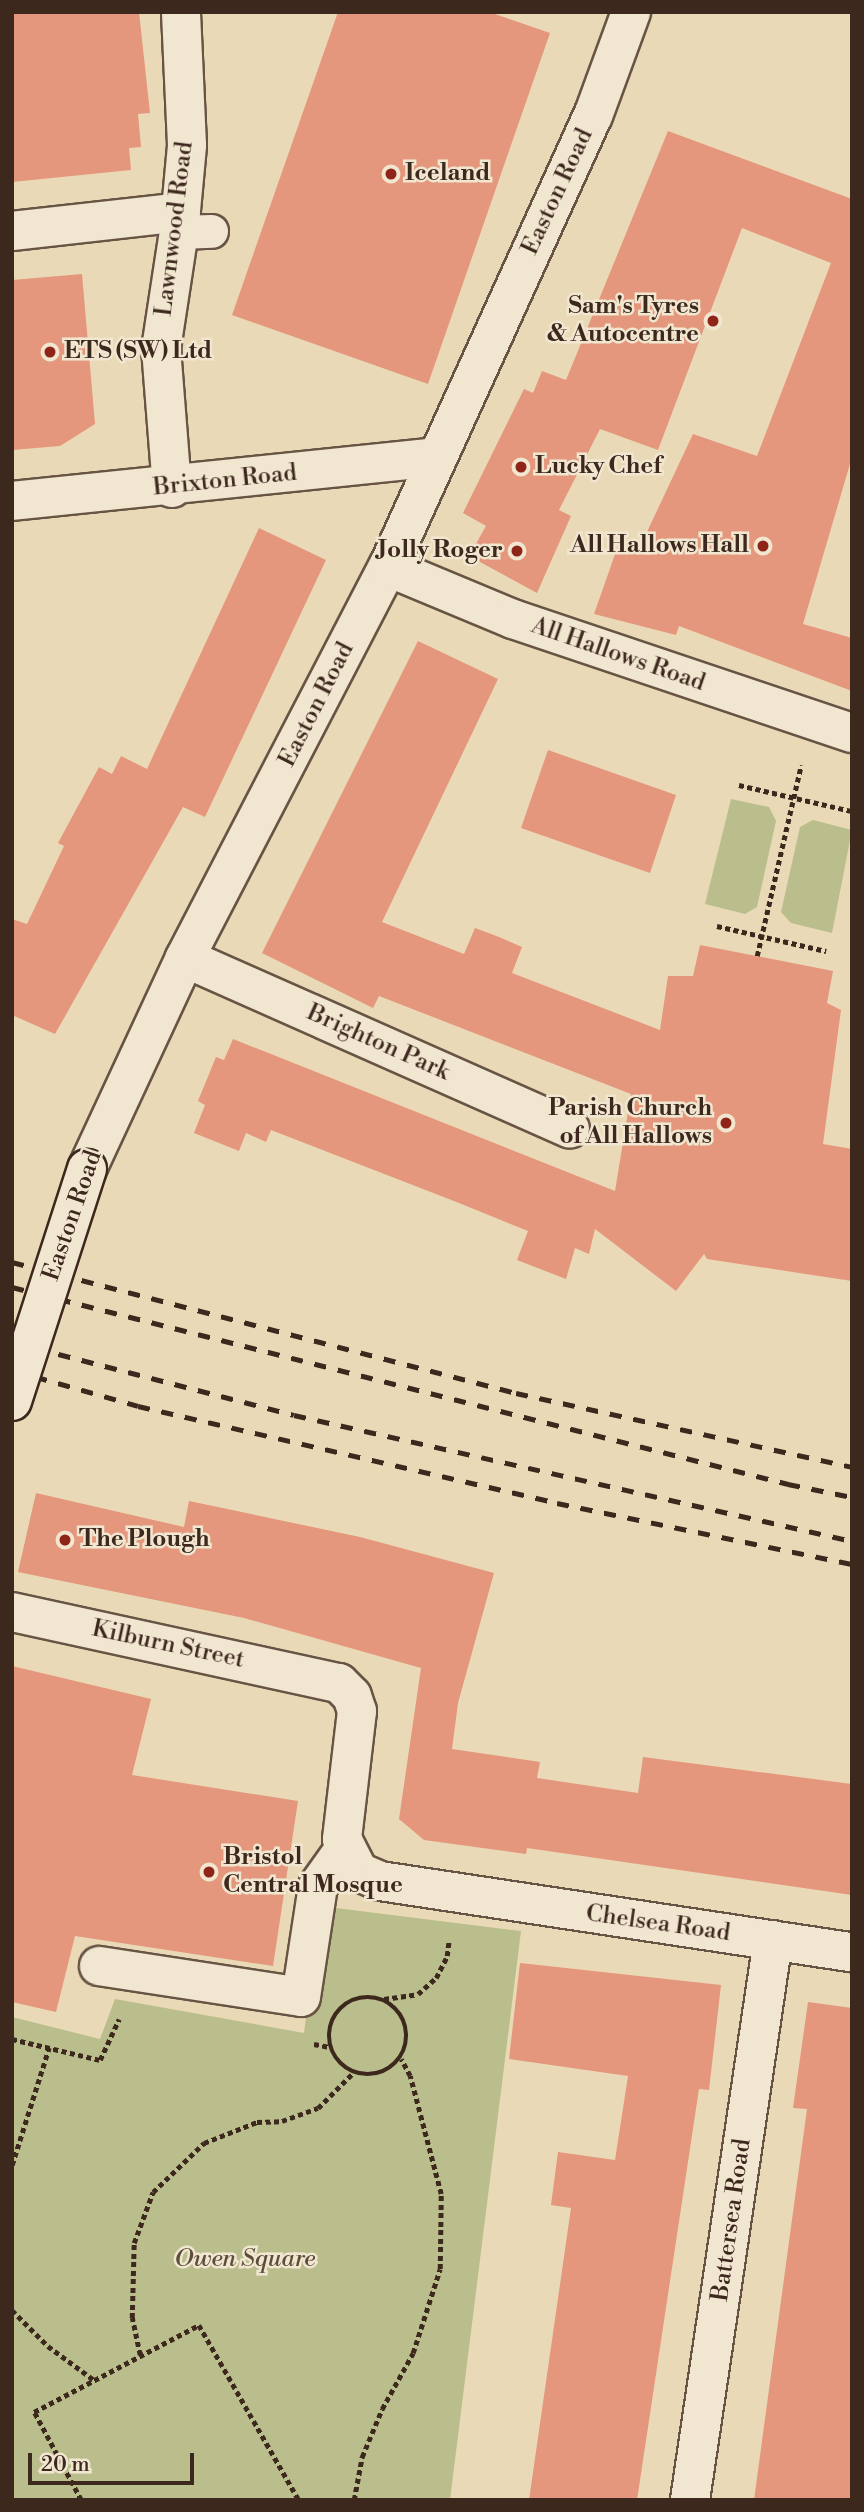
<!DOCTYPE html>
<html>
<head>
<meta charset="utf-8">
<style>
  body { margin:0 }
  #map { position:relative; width:864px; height:2512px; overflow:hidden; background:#ead9b6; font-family:"Libre Bodoni",serif }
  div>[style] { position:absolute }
  .green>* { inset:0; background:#babe8c }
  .building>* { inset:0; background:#e4977c }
  .path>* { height:4.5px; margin-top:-2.25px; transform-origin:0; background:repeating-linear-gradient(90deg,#3d281e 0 5px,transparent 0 8.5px) }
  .path>.ring { margin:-2.25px; padding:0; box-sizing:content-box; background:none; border:4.5px solid #3d281e; border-radius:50% }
  .roads { filter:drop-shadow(2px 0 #685444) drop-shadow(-2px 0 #685444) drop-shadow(0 2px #685444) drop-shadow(0 -2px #685444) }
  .service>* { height:33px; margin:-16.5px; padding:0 16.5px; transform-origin:16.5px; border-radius:16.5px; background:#f1e6d0 }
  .pedestrian>* { height:38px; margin:-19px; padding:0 19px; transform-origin:19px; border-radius:19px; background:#f1e6d0 }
  .minor>* { height:38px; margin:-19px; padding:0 19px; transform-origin:19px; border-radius:19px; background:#f1e6d0 }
  .secondary>* { height:38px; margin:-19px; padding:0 19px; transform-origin:19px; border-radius:19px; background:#f1e6d0 }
  .rail>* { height:5px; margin-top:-2.5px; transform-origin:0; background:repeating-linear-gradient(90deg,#3d281e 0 12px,transparent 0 24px) }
  .bridges { filter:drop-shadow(2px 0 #3d281e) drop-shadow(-2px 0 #3d281e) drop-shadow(0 2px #3d281e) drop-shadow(0 -2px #3d281e) }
  .secondary-bridge>* { height:38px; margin:-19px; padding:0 19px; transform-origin:19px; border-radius:19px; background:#f1e6d0 }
  .dots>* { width:19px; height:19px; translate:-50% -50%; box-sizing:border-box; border:4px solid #f1e6d0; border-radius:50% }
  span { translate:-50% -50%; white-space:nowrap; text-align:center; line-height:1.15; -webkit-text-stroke:5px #f1e6d0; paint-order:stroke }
  .poi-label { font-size:24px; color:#3d281e; font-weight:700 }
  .left { translate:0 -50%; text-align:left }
  .right { translate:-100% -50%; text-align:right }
  .street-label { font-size:24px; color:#3d281e }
  .park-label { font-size:24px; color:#5c4e3a; font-style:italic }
  .frame { position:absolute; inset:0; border:14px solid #3d281e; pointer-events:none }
  .scale { position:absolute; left:28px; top:2453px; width:166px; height:32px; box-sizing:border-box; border:4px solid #3d281e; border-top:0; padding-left:9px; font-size:21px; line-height:24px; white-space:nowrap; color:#3d281e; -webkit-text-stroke:5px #f1e6d0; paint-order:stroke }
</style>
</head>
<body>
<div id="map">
  <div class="green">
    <i style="clip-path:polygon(731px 799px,769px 807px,776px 821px,757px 907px,745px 914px,705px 904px)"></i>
    <i style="clip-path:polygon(813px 820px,852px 830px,832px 933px,791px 923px,781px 912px,800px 827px)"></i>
    <i style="clip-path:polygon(320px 1906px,521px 1931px,450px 2500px,12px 2500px,12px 2017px,100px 2039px,115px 1999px,304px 2033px)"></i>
  </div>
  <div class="building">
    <i style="clip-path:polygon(14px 12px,139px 12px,150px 113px,138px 114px,141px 147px,129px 148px,131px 170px,12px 182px)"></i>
    <i style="clip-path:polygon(338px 12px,489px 12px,550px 33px,428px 384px,232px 315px)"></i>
    <i style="clip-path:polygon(668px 131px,852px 199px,852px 457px,803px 624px,852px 638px,852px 691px,679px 626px,676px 635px,594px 614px,620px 540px,639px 549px,693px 434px,757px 456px,831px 263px,742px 228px,658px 450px,600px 429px,559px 510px,571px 516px,537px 593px,469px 556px,486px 526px,463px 513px,524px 389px,533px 393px,542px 371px,566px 380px)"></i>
    <i style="clip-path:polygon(82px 274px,95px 424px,60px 446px,12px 450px,12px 280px)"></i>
    <i style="clip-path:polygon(259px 528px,326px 560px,205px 817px,183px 807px,55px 1034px,12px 1015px,12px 919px,27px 924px,64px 846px,58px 843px,99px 767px,112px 774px,121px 756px,147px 769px)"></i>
    <i style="clip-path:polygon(418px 641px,498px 679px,382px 922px,464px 954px,475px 928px,499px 937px,522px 947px,512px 973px,660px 1030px,668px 976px,693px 976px,700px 945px,833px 971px,827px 1003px,841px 1010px,823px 1144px,852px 1149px,852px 1281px,707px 1259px,704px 1254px,676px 1291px,595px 1229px,589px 1254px,575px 1248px,566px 1279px,517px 1260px,528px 1231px,459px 1203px,271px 1130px,266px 1142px,246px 1133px,239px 1151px,194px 1133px,205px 1105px,198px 1101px,216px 1057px,224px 1060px,233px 1039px,615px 1191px,631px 1094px,379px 996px,373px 1008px,262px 953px)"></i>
    <i style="clip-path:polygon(548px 750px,676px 795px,650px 873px,521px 828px)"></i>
    <i style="clip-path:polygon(36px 1493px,184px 1527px,189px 1501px,360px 1537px,494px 1573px,458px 1703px,452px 1749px,540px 1762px,537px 1778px,638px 1793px,643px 1757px,852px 1784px,852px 1895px,527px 1848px,526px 1854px,424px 1840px,399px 1819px,421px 1668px,244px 1618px,18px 1572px)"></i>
    <i style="clip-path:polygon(12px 1666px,151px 1699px,132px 1775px,298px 1801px,273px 1966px,75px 1936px,56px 2012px,12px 2002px)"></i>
    <i style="clip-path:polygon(520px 1963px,721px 1985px,709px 2090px,699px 2089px,637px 2500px,529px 2500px,571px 2208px,551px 2205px,558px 2152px,615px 2160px,628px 2076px,509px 2059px)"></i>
    <i style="clip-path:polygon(808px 2002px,852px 2008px,852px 2500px,754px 2500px,807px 2109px,793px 2108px)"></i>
  </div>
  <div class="path">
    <i style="left:739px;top:785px;width:116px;rotate:13deg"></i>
    <i style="left:717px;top:926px;width:112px;rotate:12.9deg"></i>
    <i style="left:757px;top:956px;width:196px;rotate:-77deg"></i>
    <i class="ring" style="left:329px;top:1997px;width:73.5px;height:73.5px"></i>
    <i style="left:384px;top:1999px;width:34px;rotate:-8deg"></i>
    <i style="left:418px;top:1994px;width:24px;rotate:-42deg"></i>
    <i style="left:436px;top:1978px;width:25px;rotate:-63deg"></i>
    <i style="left:447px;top:1956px;width:16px;rotate:-83deg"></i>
    <i style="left:12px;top:2039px;width:90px;rotate:13.4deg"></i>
    <i style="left:100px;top:2060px;width:45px;rotate:-65.1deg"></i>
    <i style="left:314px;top:2044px;width:16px;rotate:11deg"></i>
    <i style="left:12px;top:2165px;width:123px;rotate:-72.5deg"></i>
    <i style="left:12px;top:2310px;width:51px;rotate:45deg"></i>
    <i style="left:48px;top:2346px;width:57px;rotate:36.5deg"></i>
    <i style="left:140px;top:2355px;width:38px;rotate:-102deg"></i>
    <i style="left:132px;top:2318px;width:75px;rotate:-88.5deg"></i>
    <i style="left:134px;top:2243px;width:54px;rotate:-69.6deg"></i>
    <i style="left:153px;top:2192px;width:71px;rotate:-43.9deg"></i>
    <i style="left:204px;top:2143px;width:57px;rotate:-21.6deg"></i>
    <i style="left:257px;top:2122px;width:25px;rotate:-2deg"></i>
    <i style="left:282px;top:2121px;width:38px;rotate:-20deg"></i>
    <i style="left:318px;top:2108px;width:49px;rotate:-45deg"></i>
    <i style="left:81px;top:2500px;width:100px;rotate:-118.1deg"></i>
    <i style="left:34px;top:2412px;width:187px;rotate:-27.8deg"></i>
    <i style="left:199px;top:2325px;width:202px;rotate:60.3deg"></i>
    <i style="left:354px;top:2500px;width:44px;rotate:-79.5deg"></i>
    <i style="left:362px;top:2457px;width:52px;rotate:-67.4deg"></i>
    <i style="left:382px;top:2409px;width:64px;rotate:-61deg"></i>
    <i style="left:413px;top:2353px;width:88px;rotate:-72.2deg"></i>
    <i style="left:440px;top:2269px;width:75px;rotate:-89.2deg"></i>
    <i style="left:441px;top:2194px;width:122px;rotate:-104.7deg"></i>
    <i style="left:410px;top:2076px;width:19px;rotate:-118deg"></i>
  </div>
  <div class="roads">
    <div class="service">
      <i style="left:179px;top:232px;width:32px;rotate:-2deg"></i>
    </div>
    <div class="pedestrian">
      <i style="left:99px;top:1966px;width:204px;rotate:8.7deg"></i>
      <i style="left:301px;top:1997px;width:112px;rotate:-81.3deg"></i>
      <i style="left:318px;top:1886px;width:47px;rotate:-54.6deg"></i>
    </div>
    <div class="minor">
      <i style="left:12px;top:231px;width:170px;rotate:-6.4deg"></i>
      <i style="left:172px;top:488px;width:139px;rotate:-94.5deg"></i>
      <i style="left:161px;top:349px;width:118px;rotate:-81.3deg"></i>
      <i style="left:179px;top:232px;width:87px;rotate:-84.7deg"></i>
      <i style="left:187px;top:145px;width:133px;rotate:-92.6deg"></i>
      <i style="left:12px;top:501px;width:427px;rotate:-5.9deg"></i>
      <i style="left:388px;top:567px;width:135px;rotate:22.6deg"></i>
      <i style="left:513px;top:619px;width:358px;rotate:18.6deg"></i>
      <i style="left:185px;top:958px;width:421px;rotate:23.9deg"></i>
      <i style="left:12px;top:1612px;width:335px;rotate:12.3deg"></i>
      <i style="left:339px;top:1683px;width:18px;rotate:45deg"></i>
      <i style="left:352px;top:1696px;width:16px;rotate:72deg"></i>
      <i style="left:357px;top:1711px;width:129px;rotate:96.7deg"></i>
      <i style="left:342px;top:1839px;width:37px;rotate:63deg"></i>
      <i style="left:359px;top:1872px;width:23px;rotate:23deg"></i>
      <i style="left:380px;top:1881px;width:477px;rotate:8.6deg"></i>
      <i style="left:690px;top:2500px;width:566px;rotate:-81.57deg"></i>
    </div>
    <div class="secondary">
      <i style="left:87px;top:1169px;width:233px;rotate:-65.1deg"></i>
      <i style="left:185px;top:958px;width:441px;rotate:-62.6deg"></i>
      <i style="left:388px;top:567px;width:495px;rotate:-65.6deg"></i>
      <i style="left:593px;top:116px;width:111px;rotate:-69.9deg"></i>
    </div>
  </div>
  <div class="rail">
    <i style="left:12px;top:1262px;width:521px;rotate:14.57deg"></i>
    <i style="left:516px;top:1393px;width:344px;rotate:12.4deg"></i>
    <i style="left:12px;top:1287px;width:801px;rotate:14.24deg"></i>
    <i style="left:788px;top:1484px;width:65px;rotate:11.5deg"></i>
    <i style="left:12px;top:1342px;width:291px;rotate:14.5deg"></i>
    <i style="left:294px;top:1415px;width:572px;rotate:12.72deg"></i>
    <i style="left:12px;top:1370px;width:131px;rotate:15.9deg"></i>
    <i style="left:138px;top:1406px;width:430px;rotate:13deg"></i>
    <i style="left:557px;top:1503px;width:301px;rotate:11.7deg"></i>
  </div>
  <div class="bridges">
    <div class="secondary-bridge">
      <i style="left:12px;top:1401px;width:244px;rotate:-72.1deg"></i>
    </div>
  </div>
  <div class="dots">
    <i style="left:391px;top:174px;background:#8f2418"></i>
    <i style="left:713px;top:321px;background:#8f2418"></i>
    <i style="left:50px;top:352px;background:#8f2418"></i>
    <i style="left:521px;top:467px;background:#8f2418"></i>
    <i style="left:763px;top:546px;background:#8f2418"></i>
    <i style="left:517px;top:551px;background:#8f2418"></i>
    <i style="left:726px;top:1123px;background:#8f2418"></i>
    <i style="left:65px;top:1540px;background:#8f2418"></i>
    <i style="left:209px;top:1872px;background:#8f2418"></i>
  </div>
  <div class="poi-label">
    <span class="left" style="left:405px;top:174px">Iceland</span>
    <span class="right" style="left:699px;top:321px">Sam's Tyres<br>&amp; Autocentre</span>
    <span class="left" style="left:64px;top:352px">ETS (SW) Ltd</span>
    <span class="left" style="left:535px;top:467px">Lucky Chef</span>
    <span class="right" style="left:749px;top:546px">All Hallows Hall</span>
    <span class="right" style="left:503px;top:551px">Jolly Roger</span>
    <span class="right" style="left:712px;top:1123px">Parish Church<br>of All Hallows</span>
    <span class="left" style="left:79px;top:1540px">The Plough</span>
    <span class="left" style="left:223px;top:1872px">Bristol<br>Central Mosque</span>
  </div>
  <div class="street-label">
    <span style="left:558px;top:192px;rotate:-65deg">Easton Road</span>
    <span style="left:175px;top:229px;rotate:-83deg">Lawnwood Road</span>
    <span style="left:225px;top:481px;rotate:-6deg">Brixton Road</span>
    <span style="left:618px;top:655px;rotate:19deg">All Hallows Road</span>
    <span style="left:317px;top:705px;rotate:-63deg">Easton Road</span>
    <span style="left:378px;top:1043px;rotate:24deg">Brighton Park</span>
    <span style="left:73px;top:1216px;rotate:-71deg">Easton Road</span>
    <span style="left:168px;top:1645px;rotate:12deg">Kilburn Street</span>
    <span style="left:658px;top:1924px;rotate:8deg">Chelsea Road</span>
    <span style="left:732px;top:2220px;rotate:-82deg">Battersea Road</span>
  </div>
  <div class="park-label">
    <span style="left:245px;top:2260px">Owen Square</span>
  </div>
  <div class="frame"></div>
  <div class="scale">20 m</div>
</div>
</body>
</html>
